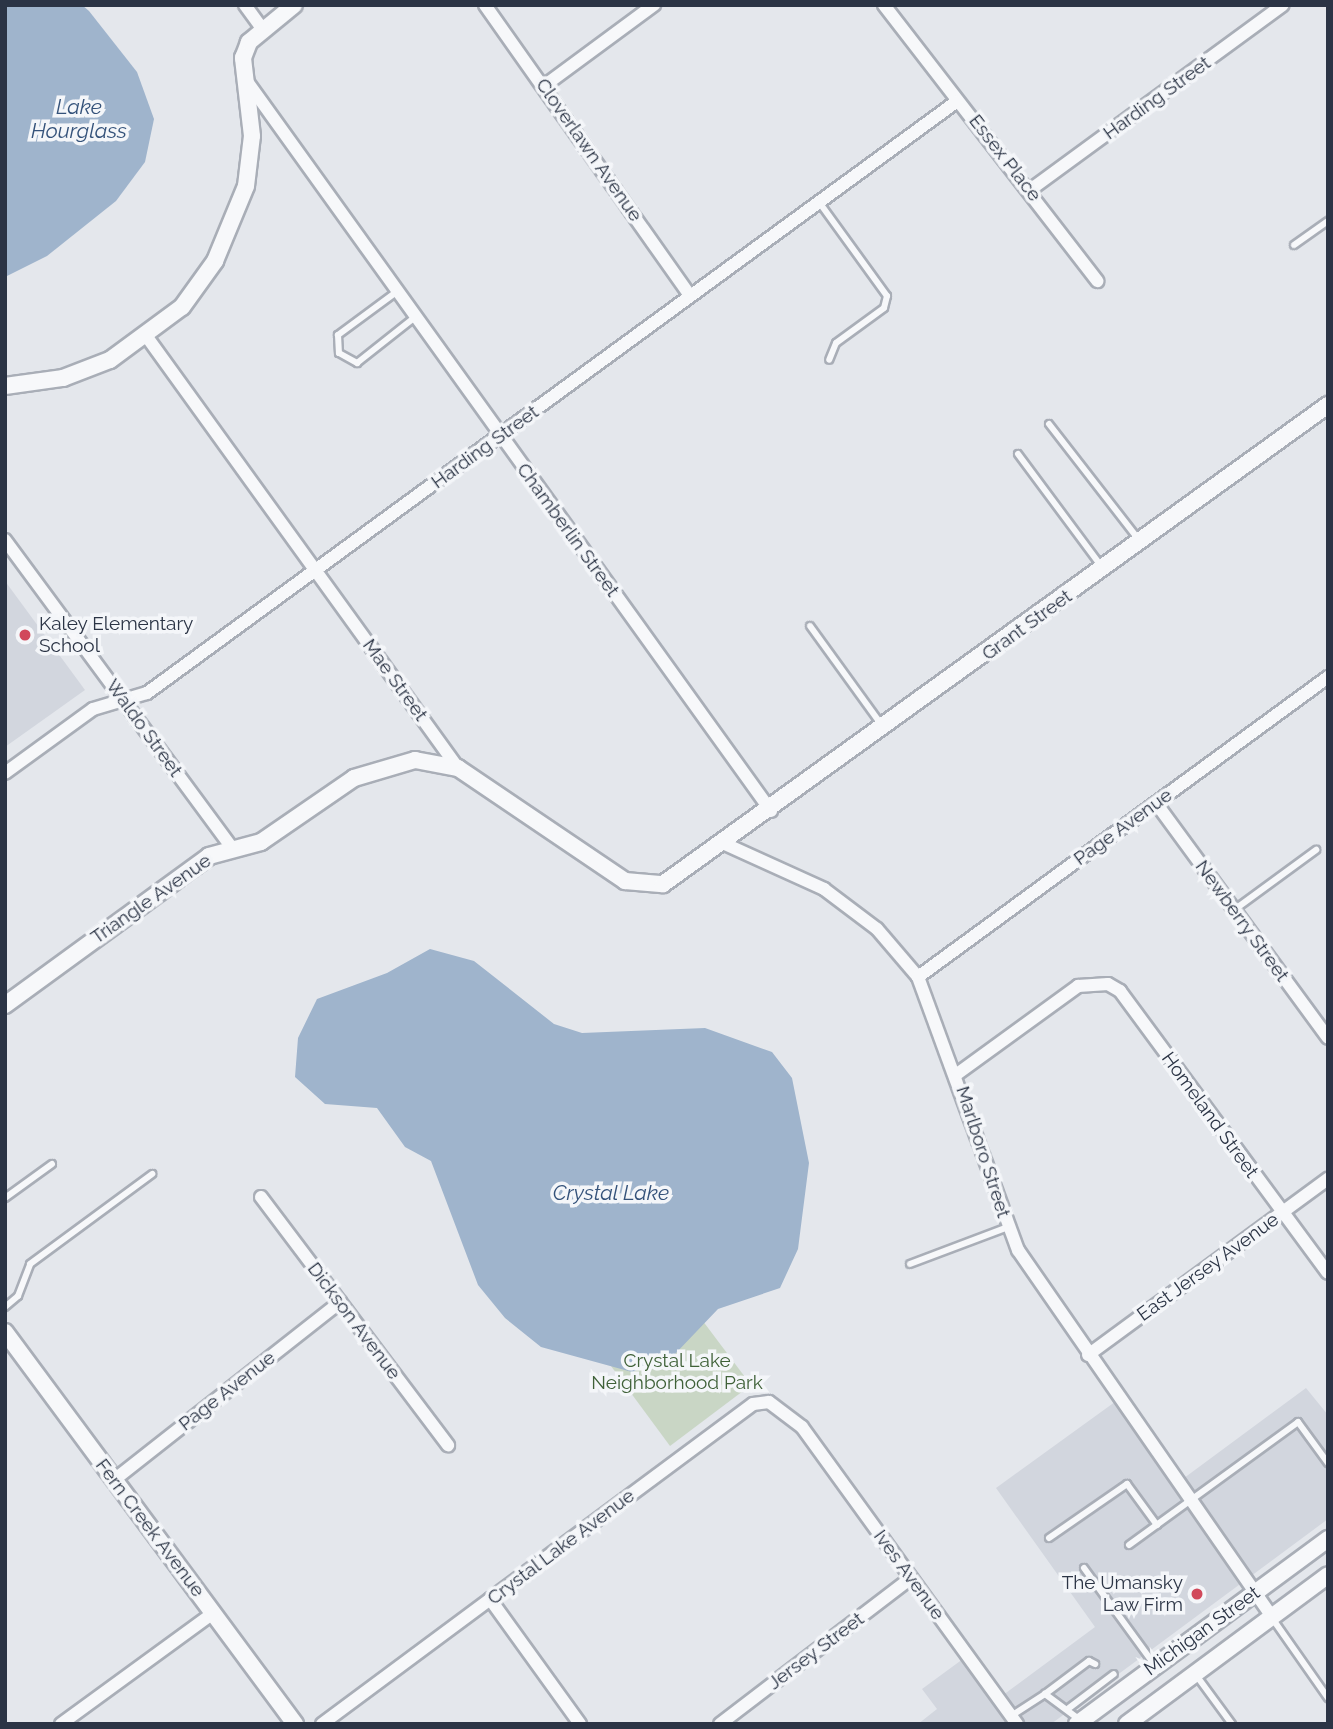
<!DOCTYPE html>
<html>
<head>
<meta charset="utf-8">
<style>
  body { margin:0 }
  #map { position:relative; width:1333px; height:1729px; overflow:hidden; background:#e4e7ec; font-family:Raleway,sans-serif }
  div>[style] { position:absolute }
  .built>* { inset:0; background:#d2d6de }
  .green>* { inset:0; background:#c9d6c5 }
  .water>* { inset:0; background:#9fb4cc }
  .roads { filter:drop-shadow(2px 0 #a9aeb7) drop-shadow(-2px 0 #a9aeb7) drop-shadow(0 2px #a9aeb7) drop-shadow(0 -2px #a9aeb7) }
  .service>* { height:6px; margin:-3px; padding:0 3px; transform-origin:3px; border-radius:3px; background:#f7f8fa }
  .minor>* { height:12px; margin:-6px; padding:0 6px; transform-origin:6px; border-radius:6px; background:#f7f8fa }
  .tertiary>* { height:16px; margin:-8px; padding:0 8px; transform-origin:8px; border-radius:8px; background:#f7f8fa }
  .dots>* { width:19px; height:19px; translate:-50% -50%; box-sizing:border-box; border:4px solid #f4f6f9; border-radius:50% }
  span { translate:-50% -50%; white-space:nowrap; text-align:center; line-height:1.15; -webkit-text-stroke:7px #f4f6f9; paint-order:stroke }
  .street-label { font-size:19px; color:#2b3445 }
  .poi-label { font-size:19px; color:#2b3445 }
  .left { translate:0 -50%; text-align:left }
  .right { translate:-100% -50%; text-align:right }
  .park-label { font-size:19px; color:#3f6138 }
  .water-label { font-size:21px; color:#34527a; font-style:italic }
  .frame { position:absolute; inset:0; border:7px solid #2b3445; pointer-events:none }
</style>
</head>
<body>
<div id="map">
  <div class="built">
    <i style="clip-path:polygon(5px 581px,85px 690px,5px 747px)"></i>
    <i style="clip-path:polygon(1306px 1388px,1328px 1415px,1328px 1519px,1051px 1724px,918px 1724px,937px 1709px,922px 1689px,967px 1656px,999px 1698px,1095px 1627px,996px 1488px,1119px 1399px,1180px 1481px)"></i>
  </div>
  <div class="green">
    <i style="clip-path:polygon(678px 1288px,751px 1385px,670px 1446px,566px 1305px)"></i>
  </div>
  <div class="water">
    <i style="clip-path:polygon(5px 5px,82px 5px,89px 11px,137px 72px,154px 119px,145px 162px,116px 201px,47px 256px,5px 277px)"></i>
    <i style="clip-path:polygon(430px 949px,474px 961px,554px 1024px,582px 1033px,705px 1028px,772px 1052px,792px 1078px,809px 1163px,798px 1249px,780px 1288px,718px 1309px,675px 1354px,632px 1372px,541px 1347px,505px 1318px,478px 1285px,431px 1161px,405px 1147px,377px 1108px,325px 1104px,295px 1077px,298px 1038px,317px 999px,387px 973px)"></i>
  </div>
  <div class="roads">
    <div class="service">
      <i style="left:819px;top:202px;width:116px;rotate:54.1deg"></i>
      <i style="left:887px;top:296px;width:12px;rotate:104deg"></i>
      <i style="left:884px;top:308px;width:59px;rotate:143.9deg"></i>
      <i style="left:836px;top:343px;width:18px;rotate:112deg"></i>
      <i style="left:1294px;top:245px;width:42px;rotate:-35.2deg"></i>
      <i style="left:399px;top:290px;width:76px;rotate:143.6deg"></i>
      <i style="left:338px;top:335px;width:18px;rotate:87deg"></i>
      <i style="left:339px;top:353px;width:21px;rotate:29deg"></i>
      <i style="left:357px;top:363px;width:74px;rotate:-38.4deg"></i>
      <i style="left:1049px;top:424px;width:147px;rotate:52.2deg"></i>
      <i style="left:1018px;top:454px;width:141px;rotate:53.4deg"></i>
      <i style="left:810px;top:626px;width:121px;rotate:54.1deg"></i>
      <i style="left:1234px;top:910px;width:102px;rotate:-36.2deg"></i>
      <i style="left:5px;top:1198px;width:58px;rotate:-35.9deg"></i>
      <i style="left:910px;top:1264px;width:105px;rotate:-20.7deg"></i>
      <i style="left:5px;top:1307px;width:17px;rotate:-40deg"></i>
      <i style="left:18px;top:1296px;width:34px;rotate:-69deg"></i>
      <i style="left:30px;top:1264px;width:152px;rotate:-36.4deg"></i>
      <i style="left:1049px;top:1538px;width:95px;rotate:-34.7deg"></i>
      <i style="left:1127px;top:1484px;width:51px;rotate:53.8deg"></i>
      <i style="left:1129px;top:1545px;width:209px;rotate:-36deg"></i>
      <i style="left:1298px;top:1422px;width:51px;rotate:53.8deg"></i>
      <i style="left:1084px;top:1568px;width:119px;rotate:53.9deg"></i>
      <i style="left:1272px;top:1618px;width:98px;rotate:55deg"></i>
      <i style="left:1196px;top:1675px;width:61px;rotate:53.7deg"></i>
      <i style="left:1069px;top:1708px;width:56px;rotate:-37.1deg"></i>
      <i style="left:1011px;top:1716px;width:40px;rotate:-32.9deg"></i>
      <i style="left:1080px;top:1720px;width:44px;rotate:-143.4deg"></i>
      <i style="left:1045px;top:1694px;width:55px;rotate:-36.9deg"></i>
      <i style="left:1089px;top:1661px;width:7px;rotate:27deg"></i>
    </div>
    <div class="minor">
      <i style="left:245px;top:5px;width:29px;rotate:54deg"></i>
      <i style="left:485px;top:5px;width:356px;rotate:54.8deg"></i>
      <i style="left:884px;top:5px;width:349px;rotate:52.3deg"></i>
      <i style="left:246px;top:80px;width:900px;rotate:54.31deg"></i>
      <i style="left:544px;top:86px;width:137px;rotate:-36.4deg"></i>
      <i style="left:1030px;top:190px;width:313px;rotate:-36.2deg"></i>
      <i style="left:147px;top:337px;width:531px;rotate:54.19deg"></i>
      <i style="left:5px;top:540px;width:383px;rotate:53.6deg"></i>
      <i style="left:5px;top:773px;width:109px;rotate:-36deg"></i>
      <i style="left:93px;top:709px;width:56px;rotate:-16.5deg"></i>
      <i style="left:147px;top:693px;width:1002px;rotate:-36.15deg"></i>
      <i style="left:1156px;top:803px;width:291px;rotate:53.8deg"></i>
      <i style="left:725px;top:844px;width:109px;rotate:24.4deg"></i>
      <i style="left:824px;top:889px;width:66px;rotate:37deg"></i>
      <i style="left:877px;top:929px;width:63px;rotate:49.5deg"></i>
      <i style="left:918px;top:977px;width:291px;rotate:69.9deg"></i>
      <i style="left:1018px;top:1250px;width:446px;rotate:55.3deg"></i>
      <i style="left:918px;top:977px;width:508px;rotate:-36.19deg"></i>
      <i style="left:957px;top:1074px;width:150px;rotate:-36deg"></i>
      <i style="left:1078px;top:986px;width:30px;rotate:-4deg"></i>
      <i style="left:1108px;top:984px;width:14px;rotate:30deg"></i>
      <i style="left:1120px;top:991px;width:350px;rotate:53.6deg"></i>
      <i style="left:261px;top:1197px;width:311px;rotate:53deg"></i>
      <i style="left:1088px;top:1355px;width:298px;rotate:-36.3deg"></i>
      <i style="left:114px;top:1480px;width:288px;rotate:-38.2deg"></i>
      <i style="left:490px;top:1599px;width:154px;rotate:54.2deg"></i>
      <i style="left:61px;top:1724px;width:188px;rotate:-36.1deg"></i>
      <i style="left:322px;top:1724px;width:537px;rotate:-36.59deg"></i>
      <i style="left:753px;top:1404px;width:16px;rotate:-7deg"></i>
      <i style="left:769px;top:1402px;width:41px;rotate:37.1deg"></i>
      <i style="left:802px;top:1427px;width:367px;rotate:54.1deg"></i>
      <i style="left:720px;top:1724px;width:240px;rotate:-37.4deg"></i>
    </div>
    <div class="tertiary">
      <i style="left:5px;top:386px;width:59px;rotate:-7.9deg"></i>
      <i style="left:63px;top:378px;width:50px;rotate:-21deg"></i>
      <i style="left:110px;top:360px;width:89px;rotate:-36.4deg"></i>
      <i style="left:182px;top:307px;width:57px;rotate:-54.3deg"></i>
      <i style="left:215px;top:261px;width:81px;rotate:-67.5deg"></i>
      <i style="left:246px;top:186px;width:50px;rotate:-83.2deg"></i>
      <i style="left:252px;top:136px;width:79px;rotate:-96.6deg"></i>
      <i style="left:243px;top:58px;width:17px;rotate:-69deg"></i>
      <i style="left:249px;top:42px;width:58px;rotate:-39.4deg"></i>
      <i style="left:5px;top:1005px;width:253px;rotate:-36.1deg"></i>
      <i style="left:209px;top:856px;width:54px;rotate:-15.1deg"></i>
      <i style="left:261px;top:842px;width:113px;rotate:-34.5deg"></i>
      <i style="left:354px;top:778px;width:64px;rotate:-16.4deg"></i>
      <i style="left:415px;top:760px;width:44px;rotate:10.5deg"></i>
      <i style="left:458px;top:768px;width:202px;rotate:34.1deg"></i>
      <i style="left:625px;top:881px;width:38px;rotate:5deg"></i>
      <i style="left:663px;top:884px;width:820px;rotate:-35.77deg"></i>
      <i style="left:5px;top:1332px;width:488px;rotate:53.5deg"></i>
      <i style="left:1077px;top:1724px;width:312px;rotate:-36.4deg"></i>
      <i style="left:1127px;top:1724px;width:250px;rotate:-36.5deg"></i>
    </div>
  </div>
  <div class="dots">
    <i style="left:25px;top:635px;background:#d1495b"></i>
    <i style="left:1197px;top:1594px;background:#d1495b"></i>
  </div>
  <div class="street-label">
    <span style="left:1157px;top:98px;rotate:-36deg">Harding Street</span>
    <span style="left:589px;top:150px;rotate:55deg">Cloverlawn Avenue</span>
    <span style="left:1005px;top:158px;rotate:52deg">Essex Place</span>
    <span style="left:485px;top:447px;rotate:-36deg">Harding Street</span>
    <span style="left:568px;top:530px;rotate:54deg">Chamberlin Street</span>
    <span style="left:1027px;top:625px;rotate:-36deg">Grant Street</span>
    <span style="left:395px;top:680px;rotate:54deg">Mae Street</span>
    <span style="left:144px;top:728px;rotate:54deg">Waldo Street</span>
    <span style="left:1123px;top:827px;rotate:-36deg">Page Avenue</span>
    <span style="left:151px;top:899px;rotate:-35deg">Triangle Avenue</span>
    <span style="left:1242px;top:921px;rotate:54deg">Newberry Street</span>
    <span style="left:1210px;top:1115px;rotate:54deg">Homeland Street</span>
    <span style="left:983px;top:1152px;rotate:72deg">Marlboro Street</span>
    <span style="left:1208px;top:1267px;rotate:-36deg">East Jersey Avenue</span>
    <span style="left:354px;top:1321px;rotate:53deg">Dickson Avenue</span>
    <span style="left:227px;top:1391px;rotate:-38deg">Page Avenue</span>
    <span style="left:150px;top:1528px;rotate:53deg">Fern Creek Avenue</span>
    <span style="left:561px;top:1547px;rotate:-37deg">Crystal Lake Avenue</span>
    <span style="left:909px;top:1575px;rotate:54deg">Ives Avenue</span>
    <span style="left:1202px;top:1631px;rotate:-36deg">Michigan Street</span>
    <span style="left:816px;top:1651px;rotate:-37deg">Jersey Street</span>
  </div>
  <div class="poi-label">
    <span class="left" style="left:39px;top:635px">Kaley Elementary<br>School</span>
    <span class="right" style="left:1183px;top:1594px">The Umansky<br>Law Firm</span>
  </div>
  <div class="park-label">
    <span style="left:677px;top:1372px">Crystal Lake<br>Neighborhood Park</span>
  </div>
  <div class="water-label">
    <span style="left:79px;top:119px">Lake<br>Hourglass</span>
    <span style="left:611px;top:1193px">Crystal Lake</span>
  </div>
  <div class="frame"></div>
</div>
</body>
</html>
